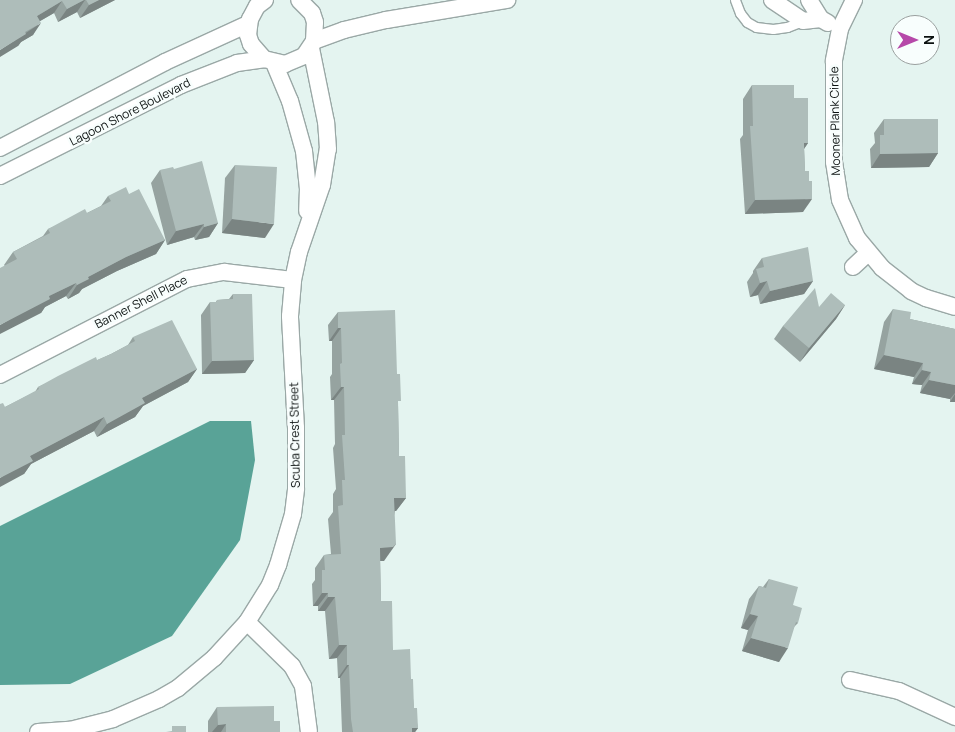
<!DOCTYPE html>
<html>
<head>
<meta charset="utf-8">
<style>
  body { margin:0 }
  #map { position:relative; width:955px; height:732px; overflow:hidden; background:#e4f4f0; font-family:Manrope,sans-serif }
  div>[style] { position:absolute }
  .water>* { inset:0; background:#59a397 }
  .roads { filter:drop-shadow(1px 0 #9aa8a6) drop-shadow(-1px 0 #9aa8a6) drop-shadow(0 1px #9aa8a6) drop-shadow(0 -1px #9aa8a6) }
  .service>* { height:9px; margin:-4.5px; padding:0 4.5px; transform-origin:4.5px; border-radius:4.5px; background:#fff }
  .minor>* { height:16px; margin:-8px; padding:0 8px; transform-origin:8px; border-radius:8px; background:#fff }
  .wall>* { inset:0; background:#96a3a0 }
  .shaded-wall>* { inset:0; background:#7a8482 }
  .building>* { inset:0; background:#aebdba }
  span { translate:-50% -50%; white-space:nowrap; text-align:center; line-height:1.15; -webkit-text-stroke:5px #f8fefd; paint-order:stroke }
  .street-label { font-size:12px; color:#0b1110 }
  .north { position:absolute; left:890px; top:15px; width:50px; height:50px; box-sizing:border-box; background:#f8fefd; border:1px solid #999f9e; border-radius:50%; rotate:90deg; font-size:14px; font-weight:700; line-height:20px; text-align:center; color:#0b1110 }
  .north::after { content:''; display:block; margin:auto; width:18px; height:22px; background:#b649a9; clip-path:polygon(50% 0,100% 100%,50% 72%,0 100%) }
</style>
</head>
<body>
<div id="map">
  <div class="water">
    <i style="clip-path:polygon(210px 421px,251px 421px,255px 460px,240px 540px,172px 636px,70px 684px,0 685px,0 526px)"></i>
  </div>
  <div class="roads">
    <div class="service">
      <i style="left:735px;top:0;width:14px;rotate:69deg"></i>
      <i style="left:740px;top:13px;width:11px;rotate:52deg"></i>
      <i style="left:747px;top:22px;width:10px;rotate:29deg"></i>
      <i style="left:756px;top:27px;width:17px;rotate:7deg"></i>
      <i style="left:773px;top:29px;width:14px;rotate:-8deg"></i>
      <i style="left:787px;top:27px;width:17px;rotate:-21deg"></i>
    </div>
    <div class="minor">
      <i style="left:265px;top:0;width:10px;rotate:143deg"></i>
      <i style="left:257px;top:6px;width:15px;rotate:118deg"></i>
      <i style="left:250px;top:19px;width:16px;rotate:97deg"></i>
      <i style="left:248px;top:35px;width:9px;rotate:72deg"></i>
      <i style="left:251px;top:44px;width:20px;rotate:49deg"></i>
      <i style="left:264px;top:59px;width:22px;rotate:13deg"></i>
      <i style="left:285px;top:64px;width:21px;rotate:-23deg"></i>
      <i style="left:304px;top:56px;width:18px;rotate:-56deg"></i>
      <i style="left:314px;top:41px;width:19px;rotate:-87deg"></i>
      <i style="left:315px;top:22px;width:9px;rotate:-108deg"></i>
      <i style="left:312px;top:13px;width:18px;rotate:-135deg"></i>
      <i style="left:772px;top:0;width:37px;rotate:34deg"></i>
      <i style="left:803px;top:21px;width:18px;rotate:-6deg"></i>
      <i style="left:809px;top:0;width:22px;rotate:58deg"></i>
      <i style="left:821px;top:19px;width:8px;rotate:30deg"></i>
      <i style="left:854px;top:0;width:32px;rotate:116deg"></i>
      <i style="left:840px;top:29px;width:33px;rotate:101deg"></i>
      <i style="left:834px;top:61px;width:101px;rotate:90deg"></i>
      <i style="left:834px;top:162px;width:38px;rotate:81deg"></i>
      <i style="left:840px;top:200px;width:42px;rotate:65.9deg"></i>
      <i style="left:857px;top:238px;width:39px;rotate:50deg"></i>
      <i style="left:882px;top:268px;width:37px;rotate:38deg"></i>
      <i style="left:911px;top:291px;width:17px;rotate:25deg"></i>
      <i style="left:926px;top:298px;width:30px;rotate:17deg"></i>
      <i style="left:314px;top:41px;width:32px;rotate:-20deg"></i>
      <i style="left:344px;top:30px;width:43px;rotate:-13.4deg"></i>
      <i style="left:386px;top:20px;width:123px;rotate:-9.4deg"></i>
      <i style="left:274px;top:63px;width:41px;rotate:67.2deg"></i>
      <i style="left:290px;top:101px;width:52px;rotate:74.4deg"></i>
      <i style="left:304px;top:151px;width:37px;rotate:84deg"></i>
      <i style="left:308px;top:188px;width:23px;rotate:92deg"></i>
      <i style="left:0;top:148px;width:186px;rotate:-27.5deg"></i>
      <i style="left:165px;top:62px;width:91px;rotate:-24.6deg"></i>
      <i style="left:0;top:176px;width:203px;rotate:-26.7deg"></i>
      <i style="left:181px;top:85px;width:60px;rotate:-21.4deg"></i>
      <i style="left:237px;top:63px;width:27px;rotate:-8deg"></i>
      <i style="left:853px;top:267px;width:21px;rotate:-43deg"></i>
      <i style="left:0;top:375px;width:210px;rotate:-27.2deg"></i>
      <i style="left:187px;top:279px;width:38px;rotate:-11deg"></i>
      <i style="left:224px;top:272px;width:69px;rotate:6.6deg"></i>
      <i style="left:247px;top:622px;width:63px;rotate:44.4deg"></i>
      <i style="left:292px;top:666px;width:23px;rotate:61deg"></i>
      <i style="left:303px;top:686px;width:46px;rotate:82.6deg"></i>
      <i style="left:850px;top:680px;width:50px;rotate:12.7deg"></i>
      <i style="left:899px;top:691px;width:62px;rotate:24.9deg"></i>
      <i style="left:38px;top:732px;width:32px;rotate:-4deg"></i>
      <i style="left:70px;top:730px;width:44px;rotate:-14.3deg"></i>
      <i style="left:113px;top:719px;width:50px;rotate:-23.5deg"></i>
      <i style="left:159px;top:699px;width:22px;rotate:-30deg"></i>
      <i style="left:178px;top:688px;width:47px;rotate:-39.8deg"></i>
      <i style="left:214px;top:658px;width:49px;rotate:-47.5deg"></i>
      <i style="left:247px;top:622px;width:44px;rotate:-58.1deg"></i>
      <i style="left:270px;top:585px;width:22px;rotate:-68deg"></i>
      <i style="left:278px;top:565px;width:53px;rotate:-73.6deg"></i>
      <i style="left:293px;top:514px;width:26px;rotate:-83deg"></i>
      <i style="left:296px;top:488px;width:60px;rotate:-90deg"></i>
      <i style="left:296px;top:428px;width:112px;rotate:-93.1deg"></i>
      <i style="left:290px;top:316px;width:36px;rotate:-85deg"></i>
      <i style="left:293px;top:280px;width:29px;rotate:-78deg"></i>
      <i style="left:299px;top:252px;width:71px;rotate:-71.1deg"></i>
      <i style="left:322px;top:185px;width:36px;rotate:-81deg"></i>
      <i style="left:328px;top:149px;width:27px;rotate:-94deg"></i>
      <i style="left:326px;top:122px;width:76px;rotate:-101.5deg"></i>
    </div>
  </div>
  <div class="wall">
    <i style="clip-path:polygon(0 0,115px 0,80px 18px,77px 12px,58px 22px,54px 13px,40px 21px,33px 35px,21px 42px,18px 46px)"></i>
    <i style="clip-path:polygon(752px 85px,794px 98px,808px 143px,804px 149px,805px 171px,809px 181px,803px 212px,745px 214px,740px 139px,743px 135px,743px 99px)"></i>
    <i style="clip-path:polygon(884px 119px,938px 153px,929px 167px,871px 168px,870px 149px,875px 143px,874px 133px)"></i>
    <i style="clip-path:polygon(235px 165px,265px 238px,222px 233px,225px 178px)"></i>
    <i style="clip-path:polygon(174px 169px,218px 223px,209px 237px,195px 240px,194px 237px,167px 245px,151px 183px,160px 170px)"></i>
    <i style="clip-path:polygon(129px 194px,165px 240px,156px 254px,117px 271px,82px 289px,79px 293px,68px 299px,66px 296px,45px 307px,41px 313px,4px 265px,13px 252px,43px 236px,48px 229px,87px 213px,101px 206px,108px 196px)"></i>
    <i style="clip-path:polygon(762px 258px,813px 281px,804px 294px,760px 304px,758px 295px,750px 297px,747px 282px,753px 273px,753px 271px)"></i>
    <i style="clip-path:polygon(233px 294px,254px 360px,245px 373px,202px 374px,201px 315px,210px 302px,216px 302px,217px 300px,229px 299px)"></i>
    <i style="clip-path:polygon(845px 305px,836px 319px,800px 362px,774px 339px,783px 326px,819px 307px)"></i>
    <i style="clip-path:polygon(893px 309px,910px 319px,955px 329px,955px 402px,950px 402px,950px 399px,920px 393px,922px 385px,912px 384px,914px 377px,874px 369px,884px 322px)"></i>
    <i style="clip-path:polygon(338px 312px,398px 404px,399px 456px,406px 498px,396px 511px,395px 511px,384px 561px,380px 561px,381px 601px,393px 650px,411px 679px,414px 708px,418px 728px,415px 732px,342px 732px,340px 678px,338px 678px,337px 658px,329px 659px,325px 611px,318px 611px,318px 606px,313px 606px,312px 584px,315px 580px,315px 568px,324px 555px,331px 554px,328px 519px,333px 512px,333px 494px,336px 489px,333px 448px,335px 444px,334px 400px,331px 400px,330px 377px,332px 374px,332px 341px,329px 341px,328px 325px)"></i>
    <i style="clip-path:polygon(133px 337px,197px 369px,188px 382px,143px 406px,135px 417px,97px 437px,94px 431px,31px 464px,24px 474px,5px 407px,35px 392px,38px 387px,111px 354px,128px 345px)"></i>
    <i style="clip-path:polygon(769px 579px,793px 605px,798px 623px,794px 627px,779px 662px,742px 651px,748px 630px,741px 628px,749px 599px,759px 586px,763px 587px)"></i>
    <i style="clip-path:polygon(217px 707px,274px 721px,280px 732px,208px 732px,208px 721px)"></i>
  </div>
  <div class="shaded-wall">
    <i style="clip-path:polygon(84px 0,85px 0,77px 12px,58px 22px,67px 9px)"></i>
    <i style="clip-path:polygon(99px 0,115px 0,80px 18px,89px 5px)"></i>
    <i style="clip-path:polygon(62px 1px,54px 13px,28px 28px,37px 16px)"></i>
    <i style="clip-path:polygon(41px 23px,33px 35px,21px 42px,18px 46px,0 57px,0 50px)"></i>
    <i style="clip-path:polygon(804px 143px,808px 143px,799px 156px)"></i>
    <i style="clip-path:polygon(938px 153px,929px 167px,871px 168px,880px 154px)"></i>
    <i style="clip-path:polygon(812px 199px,803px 212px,745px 214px,755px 200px)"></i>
    <i style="clip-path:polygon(232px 219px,274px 224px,265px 238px,222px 233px)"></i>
    <i style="clip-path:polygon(218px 223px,209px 237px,195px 240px,204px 227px)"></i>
    <i style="clip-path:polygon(204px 224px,194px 237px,167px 245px,176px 231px)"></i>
    <i style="clip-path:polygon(165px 240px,156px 254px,117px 271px,82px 289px,79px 293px,68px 299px,77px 285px,88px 277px,126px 257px)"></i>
    <i style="clip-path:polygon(767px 281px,758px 295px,750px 297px,760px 283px)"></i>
    <i style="clip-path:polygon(813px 281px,804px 294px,760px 304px,770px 291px)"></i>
    <i style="clip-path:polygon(76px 283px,66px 296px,45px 307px,41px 313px,0 334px,0 325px,49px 296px)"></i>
    <i style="clip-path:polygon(845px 305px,836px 319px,800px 362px,809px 348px)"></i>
    <i style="clip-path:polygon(338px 328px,341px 328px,332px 341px,329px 341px)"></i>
    <i style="clip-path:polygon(884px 355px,923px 363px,914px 377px,874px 369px)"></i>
    <i style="clip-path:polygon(254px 360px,245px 373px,202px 374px,212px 361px)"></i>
    <i style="clip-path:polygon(197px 369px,188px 382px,143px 406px,135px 417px,97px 437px,107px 424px,142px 398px)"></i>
    <i style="clip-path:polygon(922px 370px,931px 372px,922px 385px,912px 384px)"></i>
    <i style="clip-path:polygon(929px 380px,955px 385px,955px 393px,950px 399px,920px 393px)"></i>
    <i style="clip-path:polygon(341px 387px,344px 387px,334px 400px,331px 400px)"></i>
    <i style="clip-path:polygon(955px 394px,955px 402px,950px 402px)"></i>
    <i style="clip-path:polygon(104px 417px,94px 431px,31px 464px,24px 474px,0 487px,0 478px,30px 456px)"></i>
    <i style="clip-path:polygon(394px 498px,406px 498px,396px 511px,385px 511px)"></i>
    <i style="clip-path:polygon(396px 544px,384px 561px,370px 561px,380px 548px)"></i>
    <i style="clip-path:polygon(322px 593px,328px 593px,318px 606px,313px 606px)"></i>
    <i style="clip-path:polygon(328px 597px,335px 597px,325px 611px,318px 611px)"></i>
    <i style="clip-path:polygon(750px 614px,758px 616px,748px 630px,741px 628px)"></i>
    <i style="clip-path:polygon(751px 638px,788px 648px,779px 662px,742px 651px)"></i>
    <i style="clip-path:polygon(339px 645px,347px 645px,337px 658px,329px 659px)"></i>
    <i style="clip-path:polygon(347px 665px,349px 665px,340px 678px,338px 678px)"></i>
    <i style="clip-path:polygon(226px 724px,221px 732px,212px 732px,218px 725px)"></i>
    <i style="clip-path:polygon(412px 728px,418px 728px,415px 732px,409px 732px)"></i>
  </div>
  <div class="building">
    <i style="clip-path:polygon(0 0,84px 0,67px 9px,62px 1px,37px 16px,41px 23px,25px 32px,26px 34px,0 50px)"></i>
    <i style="clip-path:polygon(86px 0,99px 0,89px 5px)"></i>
    <i style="clip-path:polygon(752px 85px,794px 85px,794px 98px,808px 98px,808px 143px,804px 143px,805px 171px,809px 171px,809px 181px,812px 181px,812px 199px,755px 200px,750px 126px,753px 126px)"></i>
    <i style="clip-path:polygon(884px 119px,938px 119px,938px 153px,880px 154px,880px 135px,884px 135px)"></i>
    <i style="clip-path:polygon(202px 161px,218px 223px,204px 227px,204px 224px,176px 231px,160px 170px,173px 167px,174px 169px)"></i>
    <i style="clip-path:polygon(235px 165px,277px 167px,274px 224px,232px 219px)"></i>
    <i style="clip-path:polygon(126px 187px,129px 194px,139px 189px,165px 240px,126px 257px,88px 277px,89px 279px,77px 285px,76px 283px,49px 296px,50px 299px,0 325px,0 268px,17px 259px,13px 252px,50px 233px,48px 229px,85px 209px,87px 213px,111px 201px,108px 196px)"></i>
    <i style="clip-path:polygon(808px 247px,813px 281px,770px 291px,767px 281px,760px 283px,756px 269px,764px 267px,762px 258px)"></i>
    <i style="clip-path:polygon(815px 288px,819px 307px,831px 293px,845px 305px,809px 348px,783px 326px)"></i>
    <i style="clip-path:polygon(233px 294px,252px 294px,254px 360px,212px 361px,210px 302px,217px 302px,217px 300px,233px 299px)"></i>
    <i style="clip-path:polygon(893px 309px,911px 312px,910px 319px,955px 329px,955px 385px,929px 380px,931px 372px,922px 370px,923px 363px,884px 355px)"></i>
    <i style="clip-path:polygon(395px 310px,397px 374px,400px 374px,401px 401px,398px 401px,399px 456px,405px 456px,406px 498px,394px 498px,396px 544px,393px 547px,380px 548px,381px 601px,392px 601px,393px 650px,410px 649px,411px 679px,413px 679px,414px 708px,417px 708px,418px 728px,412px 728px,412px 732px,353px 732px,351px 719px,349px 665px,347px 665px,347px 645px,339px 645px,335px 597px,328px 597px,328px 593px,322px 593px,322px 570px,325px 570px,324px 555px,341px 554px,338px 506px,343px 505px,342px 480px,345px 480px,342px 435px,345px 435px,344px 387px,341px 387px,340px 364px,342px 363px,341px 328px,338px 328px,338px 312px)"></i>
    <i style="clip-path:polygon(172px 320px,197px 369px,142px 398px,145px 403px,107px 424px,104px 417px,30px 456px,33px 461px,0 478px,0 404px,3px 403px,5px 407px,39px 389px,38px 387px,58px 376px,96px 357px,97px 360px,111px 354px,135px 341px,133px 337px)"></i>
    <i style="clip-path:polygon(769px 579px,798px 587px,793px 605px,802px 608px,798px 623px,796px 622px,788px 648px,751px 638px,758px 616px,750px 614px,759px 586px,766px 588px)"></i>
    <i style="clip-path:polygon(274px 706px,274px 721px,280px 721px,280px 732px,226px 732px,226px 724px,218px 725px,217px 707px)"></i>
    <i style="clip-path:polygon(172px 726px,186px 726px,186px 732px,166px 732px,172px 731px)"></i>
  </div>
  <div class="street-label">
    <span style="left:130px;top:112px;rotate:-27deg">Lagoon Shore Boulevard</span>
    <span style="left:835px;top:121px;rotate:-91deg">Mooner Plank Circle</span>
    <span style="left:141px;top:302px;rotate:-27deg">Banner Shell Place</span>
    <span style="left:295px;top:435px;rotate:-91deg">Scuba Crest Street</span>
  </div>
  <div class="north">N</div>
</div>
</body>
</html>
